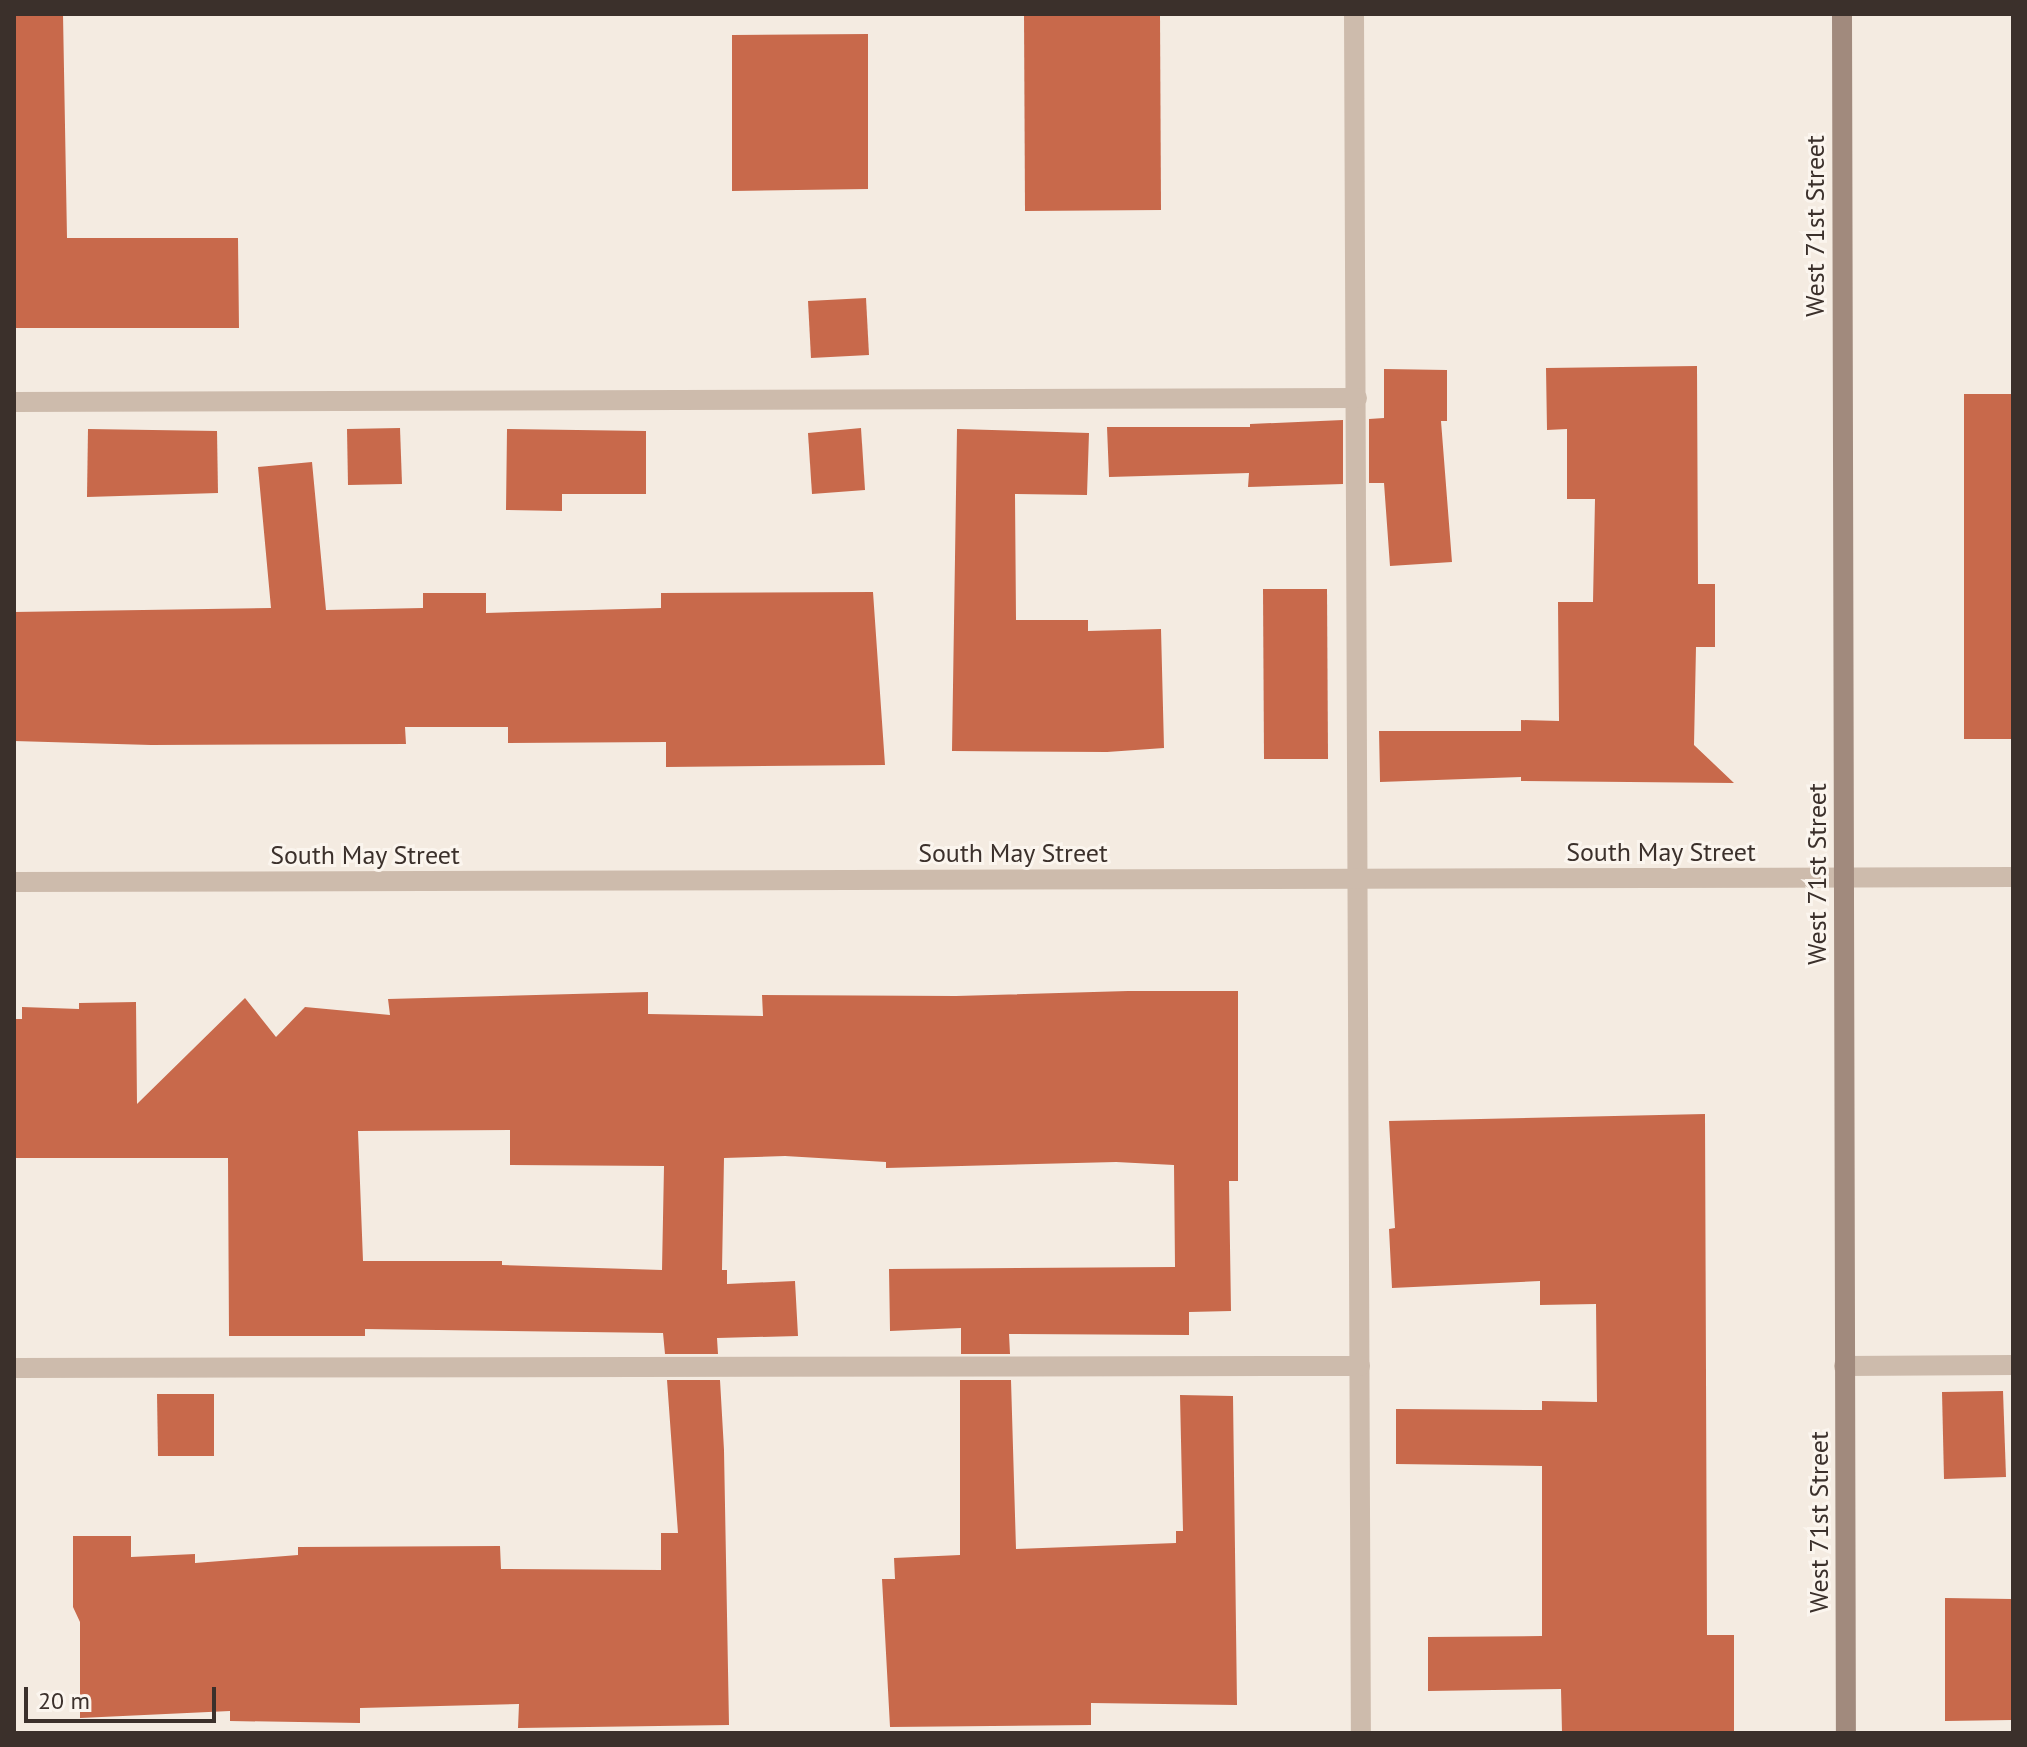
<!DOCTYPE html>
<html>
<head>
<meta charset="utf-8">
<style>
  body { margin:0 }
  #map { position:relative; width:2027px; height:1747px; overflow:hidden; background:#f4ebe1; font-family:"PT Sans",sans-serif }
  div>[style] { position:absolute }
  .building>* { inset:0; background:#c8694b }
  .service>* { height:20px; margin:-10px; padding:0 10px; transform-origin:10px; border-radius:10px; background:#cdbbac }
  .minor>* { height:20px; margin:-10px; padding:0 10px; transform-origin:10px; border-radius:10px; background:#cdbbac }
  .secondary>* { height:20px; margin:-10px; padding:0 10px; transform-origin:10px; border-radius:10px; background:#a18a7d }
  span { translate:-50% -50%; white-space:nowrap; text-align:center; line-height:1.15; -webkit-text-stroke:6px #fbf5ee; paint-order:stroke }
  .street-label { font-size:26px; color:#3b302b }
  .frame { position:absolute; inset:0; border:16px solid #3b302b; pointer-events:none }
  .scale { position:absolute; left:24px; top:1687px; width:192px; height:36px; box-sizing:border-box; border:4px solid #3b302b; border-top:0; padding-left:10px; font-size:24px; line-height:28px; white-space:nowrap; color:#3b302b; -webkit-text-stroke:6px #fbf5ee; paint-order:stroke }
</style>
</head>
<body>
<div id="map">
  <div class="building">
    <i style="clip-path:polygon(14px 14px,63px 14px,67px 238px,238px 238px,239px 328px,14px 328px)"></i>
    <i style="clip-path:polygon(1024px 14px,1160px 14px,1161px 210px,1025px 211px)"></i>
    <i style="clip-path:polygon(868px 34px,868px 189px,732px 191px,732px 35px)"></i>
    <i style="clip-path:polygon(866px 298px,869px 355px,811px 358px,808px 301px)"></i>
    <i style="clip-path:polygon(1697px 366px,1698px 584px,1715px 584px,1715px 647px,1696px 647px,1694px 745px,1734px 783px,1521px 781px,1521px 777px,1380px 782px,1379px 731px,1521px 731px,1521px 720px,1559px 721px,1558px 602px,1593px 602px,1595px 499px,1567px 499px,1567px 429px,1547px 430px,1546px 368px)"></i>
    <i style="clip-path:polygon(1384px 369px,1447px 370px,1447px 421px,1441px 421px,1452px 562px,1390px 566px,1384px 483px,1369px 483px,1369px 419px,1384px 418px)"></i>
    <i style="clip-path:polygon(1964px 394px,2013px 394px,2013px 739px,1964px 739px)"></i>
    <i style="clip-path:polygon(1343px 420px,1343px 484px,1248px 487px,1249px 473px,1109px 477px,1107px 427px,1250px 427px,1250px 424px)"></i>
    <i style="clip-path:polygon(400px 428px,402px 484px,348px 485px,347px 429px)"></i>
    <i style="clip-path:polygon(861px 428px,865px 490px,812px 494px,808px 433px)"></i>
    <i style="clip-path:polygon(88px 429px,217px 431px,218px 493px,87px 497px)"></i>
    <i style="clip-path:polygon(507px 429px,646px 431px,646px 494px,562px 494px,562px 511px,506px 510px)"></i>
    <i style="clip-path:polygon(957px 429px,1089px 433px,1087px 495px,1015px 494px,1016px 620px,1088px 620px,1088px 631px,1161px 629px,1164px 748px,1107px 752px,952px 751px)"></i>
    <i style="clip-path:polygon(312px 462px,326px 610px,423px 608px,423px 593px,486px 593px,486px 613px,661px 608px,661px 593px,873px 592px,885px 765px,666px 767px,666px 742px,508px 743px,508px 727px,405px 727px,406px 744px,151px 745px,14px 741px,14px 612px,271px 608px,258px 467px)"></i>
    <i style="clip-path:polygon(1263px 589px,1327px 589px,1328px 759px,1264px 759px)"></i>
    <i style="clip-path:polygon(evenodd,1128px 991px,1238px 991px,1238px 1181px,1229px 1181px,1231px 1311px,1189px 1312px,1189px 1335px,1009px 1334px,1010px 1354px,961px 1354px,961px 1328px,890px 1331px,889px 1269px,1175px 1267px,1174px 1165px,1116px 1162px,886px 1168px,886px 1162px,785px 1156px,724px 1158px,722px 1270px,727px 1270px,727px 1284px,795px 1281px,798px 1336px,717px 1338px,718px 1354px,665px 1354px,663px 1333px,365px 1329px,365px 1336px,229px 1336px,228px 1158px,14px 1158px,14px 1019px,22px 1019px,22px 1007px,79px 1009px,79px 1003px,136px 1002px,137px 1104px,245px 998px,276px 1037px,305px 1007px,390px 1015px,388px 999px,648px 992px,648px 1014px,763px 1016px,762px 995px,956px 996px,1128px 991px,510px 1130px,510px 1165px,664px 1166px,662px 1270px,502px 1265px,502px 1261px,363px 1261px,358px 1131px,510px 1130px)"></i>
    <i style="clip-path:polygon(1705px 1114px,1707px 1635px,1734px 1635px,1734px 1733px,1562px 1733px,1561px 1689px,1428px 1691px,1428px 1637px,1542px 1636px,1542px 1466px,1396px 1464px,1396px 1409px,1542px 1410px,1542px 1401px,1597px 1402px,1596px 1304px,1540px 1305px,1540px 1281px,1392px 1288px,1389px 1229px,1395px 1228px,1389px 1121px)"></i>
    <i style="clip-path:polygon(667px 1380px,720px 1380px,724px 1450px,729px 1725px,518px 1728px,519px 1704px,360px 1708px,360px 1723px,230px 1721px,230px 1711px,80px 1718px,80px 1622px,73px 1607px,73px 1536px,131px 1536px,131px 1557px,195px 1554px,195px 1563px,298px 1555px,298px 1547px,500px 1546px,501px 1569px,661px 1570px,661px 1533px,678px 1533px)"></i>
    <i style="clip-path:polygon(960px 1380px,1011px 1380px,1016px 1549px,1176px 1543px,1176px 1531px,1183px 1531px,1180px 1395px,1233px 1396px,1237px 1705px,1091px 1703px,1091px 1725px,890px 1727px,882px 1579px,895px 1579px,894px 1558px,960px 1555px)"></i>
    <i style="clip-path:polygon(2003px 1391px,2006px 1477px,1944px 1479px,1942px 1392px)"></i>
    <i style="clip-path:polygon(157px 1394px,214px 1394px,214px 1456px,158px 1456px)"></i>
    <i style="clip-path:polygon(1945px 1598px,2011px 1599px,2011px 1720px,1945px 1721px)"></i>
  </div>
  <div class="service">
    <i style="left:1354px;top:14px;width:1719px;rotate:89.77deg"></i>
    <i style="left:14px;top:402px;width:1343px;rotate:-0.17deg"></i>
    <i style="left:1844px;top:1366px;width:169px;rotate:-0.3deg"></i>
    <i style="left:14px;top:1368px;width:1346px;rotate:-0.09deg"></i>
  </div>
  <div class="minor">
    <i style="left:14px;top:882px;width:1999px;rotate:-0.14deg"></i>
  </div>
  <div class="secondary">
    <i style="left:1842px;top:14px;width:1719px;rotate:89.87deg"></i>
  </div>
  <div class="street-label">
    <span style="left:1815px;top:226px;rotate:-90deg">West 71st Street</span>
    <span style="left:1661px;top:852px">South May Street</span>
    <span style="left:1013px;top:853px">South May Street</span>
    <span style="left:365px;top:855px">South May Street</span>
    <span style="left:1817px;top:874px;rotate:-90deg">West 71st Street</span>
    <span style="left:1819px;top:1522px;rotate:-90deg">West 71st Street</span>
  </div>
  <div class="frame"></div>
  <div class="scale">20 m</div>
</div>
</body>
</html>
